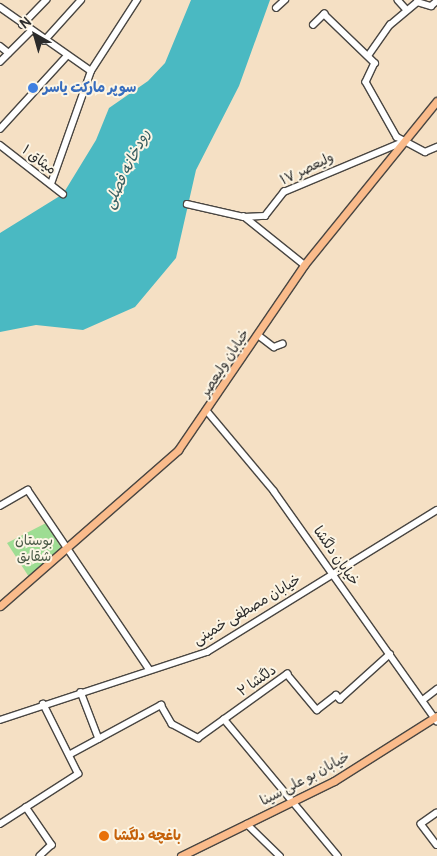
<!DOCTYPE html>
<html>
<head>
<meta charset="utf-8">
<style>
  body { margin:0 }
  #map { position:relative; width:437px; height:856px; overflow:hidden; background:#f5e0c4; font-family:Pangolin,"Playpen Sans Arabic",sans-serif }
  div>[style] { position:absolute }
  .green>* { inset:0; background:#9edd93 }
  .water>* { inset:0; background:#4ab9c2 }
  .roads { filter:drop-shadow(1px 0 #494642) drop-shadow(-1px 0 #494642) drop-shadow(0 1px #494642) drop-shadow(0 -1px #494642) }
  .minor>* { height:5.5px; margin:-2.75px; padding:0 2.75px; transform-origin:2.75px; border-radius:2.75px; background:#fff }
  .major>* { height:7px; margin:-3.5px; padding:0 3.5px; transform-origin:3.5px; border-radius:3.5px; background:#fabb8b }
  .dots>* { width:14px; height:14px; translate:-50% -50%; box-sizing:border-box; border:2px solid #fcf5e5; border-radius:50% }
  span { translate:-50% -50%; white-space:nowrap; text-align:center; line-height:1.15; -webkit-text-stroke:4px #fcf5e5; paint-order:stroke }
  .shop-label { font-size:14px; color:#366cbe; font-weight:700 }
  .left { translate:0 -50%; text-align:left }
  .street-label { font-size:14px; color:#2b2b2b }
  .park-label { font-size:14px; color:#485845 }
  .food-label { font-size:14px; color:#c56008; font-weight:700 }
  .water-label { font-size:15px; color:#365d60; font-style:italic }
  .north { position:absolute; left:10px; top:10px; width:50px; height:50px; -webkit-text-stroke:4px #fcf5e5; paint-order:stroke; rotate:322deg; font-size:14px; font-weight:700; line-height:20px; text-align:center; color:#2b2b2b }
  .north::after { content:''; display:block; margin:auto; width:18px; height:22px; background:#2b2b2b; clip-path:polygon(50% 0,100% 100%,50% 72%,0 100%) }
</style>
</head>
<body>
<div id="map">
  <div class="green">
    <i style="clip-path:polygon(46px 523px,62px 549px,29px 577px,7px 543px)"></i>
  </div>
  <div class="water">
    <i style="clip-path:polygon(191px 0,270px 0,239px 86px,196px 170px,176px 258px,135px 307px,83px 330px,36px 325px,0 332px,0 233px,63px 194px,96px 140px,109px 108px,148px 81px,165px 63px)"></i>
  </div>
  <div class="roads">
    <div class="minor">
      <i style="left:398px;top:0;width:13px;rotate:48deg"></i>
      <i style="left:0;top:7px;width:111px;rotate:35.1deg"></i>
      <i style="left:276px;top:8px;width:12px;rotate:-42deg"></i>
      <i style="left:22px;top:25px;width:35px;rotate:-46deg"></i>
      <i style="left:313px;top:25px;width:16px;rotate:-45deg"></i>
      <i style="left:324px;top:14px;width:71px;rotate:43.9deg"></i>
      <i style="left:375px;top:63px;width:21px;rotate:115deg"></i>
      <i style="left:366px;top:82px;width:63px;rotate:60.6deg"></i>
      <i style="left:397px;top:137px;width:32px;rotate:28deg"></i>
      <i style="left:425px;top:152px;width:13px;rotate:-23deg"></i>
      <i style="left:44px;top:41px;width:55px;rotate:-47.9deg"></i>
      <i style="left:0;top:46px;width:11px;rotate:38deg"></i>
      <i style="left:368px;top:56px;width:38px;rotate:-55deg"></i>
      <i style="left:390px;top:25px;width:35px;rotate:-40deg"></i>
      <i style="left:417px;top:2px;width:15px;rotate:16deg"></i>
      <i style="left:431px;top:6px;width:8px;rotate:-40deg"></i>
      <i style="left:0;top:62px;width:42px;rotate:-45deg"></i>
      <i style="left:0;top:129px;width:99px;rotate:-47.5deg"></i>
      <i style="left:0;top:145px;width:80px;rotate:37.9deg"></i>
      <i style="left:51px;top:184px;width:120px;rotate:-70.5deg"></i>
      <i style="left:91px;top:71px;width:85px;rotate:-57.1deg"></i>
      <i style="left:187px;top:204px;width:58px;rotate:12.8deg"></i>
      <i style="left:304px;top:265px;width:77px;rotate:-141.3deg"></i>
      <i style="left:244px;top:217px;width:21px;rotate:-3deg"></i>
      <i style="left:265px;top:216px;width:31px;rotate:-52deg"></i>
      <i style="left:284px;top:192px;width:129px;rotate:-22.8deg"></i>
      <i style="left:258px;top:335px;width:20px;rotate:37deg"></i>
      <i style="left:274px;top:347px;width:9px;rotate:-21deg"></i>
      <i style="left:208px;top:412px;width:103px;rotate:50.1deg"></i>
      <i style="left:274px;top:491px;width:282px;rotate:54.7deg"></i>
      <i style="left:0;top:506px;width:32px;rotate:-30deg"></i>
      <i style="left:28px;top:490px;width:217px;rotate:55.9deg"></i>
      <i style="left:81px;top:692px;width:50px;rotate:69deg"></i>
      <i style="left:423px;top:700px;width:18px;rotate:-38deg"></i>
      <i style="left:224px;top:719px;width:178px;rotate:50.2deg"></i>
      <i style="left:0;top:720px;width:218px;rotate:-18.2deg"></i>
      <i style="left:207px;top:652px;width:270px;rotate:-31.7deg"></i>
      <i style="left:69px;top:755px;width:105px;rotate:-28.5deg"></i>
      <i style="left:161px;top:705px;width:22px;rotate:60deg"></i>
      <i style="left:172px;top:724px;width:30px;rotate:28deg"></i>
      <i style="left:198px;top:738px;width:110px;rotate:-35.7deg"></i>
      <i style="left:287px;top:674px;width:47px;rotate:50.2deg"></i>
      <i style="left:317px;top:710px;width:24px;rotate:-38deg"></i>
      <i style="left:336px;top:695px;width:6px;rotate:45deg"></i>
      <i style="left:340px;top:699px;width:67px;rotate:-42deg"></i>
      <i style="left:26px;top:807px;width:46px;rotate:55.6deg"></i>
      <i style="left:52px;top:845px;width:16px;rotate:137deg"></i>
      <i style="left:437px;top:813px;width:19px;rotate:145deg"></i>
      <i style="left:421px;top:824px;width:26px;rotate:53deg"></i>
      <i style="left:0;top:824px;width:93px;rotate:-32.7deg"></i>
      <i style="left:78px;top:774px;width:78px;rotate:-116.6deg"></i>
      <i style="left:247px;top:824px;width:46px;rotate:44.1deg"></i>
    </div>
    <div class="major">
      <i style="left:0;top:606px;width:237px;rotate:-41.2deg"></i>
      <i style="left:178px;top:450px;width:224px;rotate:-55.7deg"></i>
      <i style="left:304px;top:265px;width:211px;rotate:-51deg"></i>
      <i style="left:181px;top:856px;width:170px;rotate:-26.1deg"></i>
      <i style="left:334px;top:781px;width:122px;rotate:-32.3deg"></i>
    </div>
  </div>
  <div class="dots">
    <i style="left:33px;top:88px;background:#3f7fe0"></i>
    <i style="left:104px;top:836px;background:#e8710a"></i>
  </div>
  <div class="shop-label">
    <span class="left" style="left:43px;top:88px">سوپر مارکت یاسر</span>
  </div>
  <div class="street-label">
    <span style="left:39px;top:160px;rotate:37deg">میثاق ۱</span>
    <span style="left:307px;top:169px;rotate:-26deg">ولیعصر ۱۷</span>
    <span style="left:225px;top:363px;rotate:-57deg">خیابان ولیعصر</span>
    <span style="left:336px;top:556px;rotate:55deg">خیابان دلگشا</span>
    <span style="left:247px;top:610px;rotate:-31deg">خیابان مصطفی خمینی</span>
    <span style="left:257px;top:681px;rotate:-35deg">دلگشا ۲</span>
    <span style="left:305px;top:779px;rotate:-28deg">خیابان بو علی سینا</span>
  </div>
  <div class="park-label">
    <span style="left:34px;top:549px">بوستان<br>شقایق</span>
  </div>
  <div class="food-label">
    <span class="left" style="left:114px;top:836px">باغچه دلگشا</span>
  </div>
  <div class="water-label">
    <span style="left:127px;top:169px;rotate:-64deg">رودخانه فصلی</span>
  </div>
  <div class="north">N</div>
</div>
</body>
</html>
